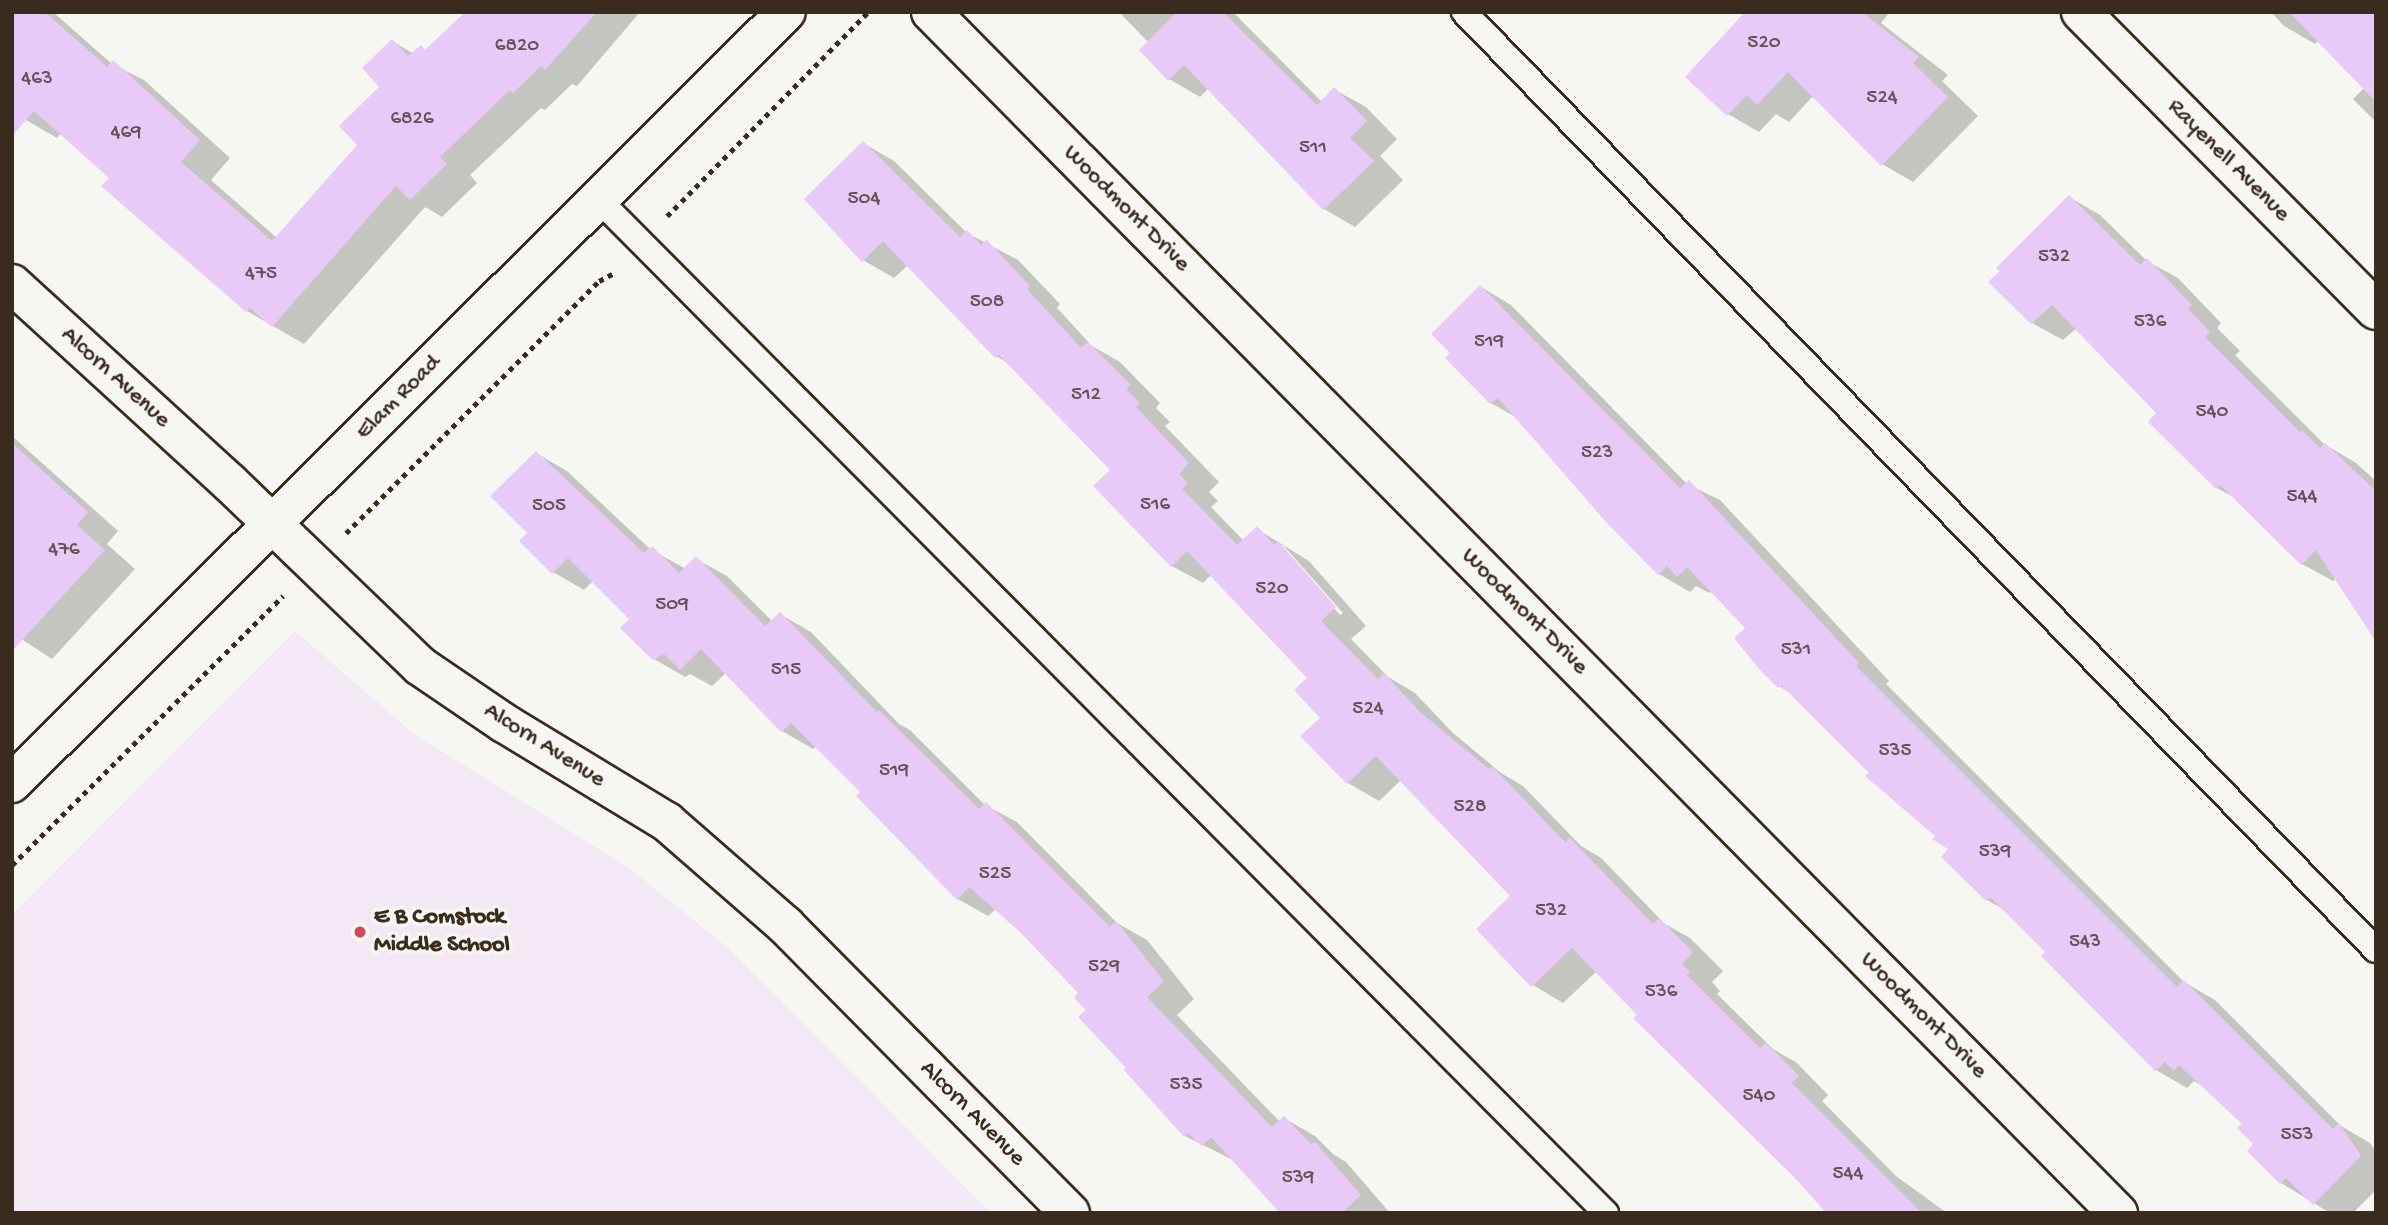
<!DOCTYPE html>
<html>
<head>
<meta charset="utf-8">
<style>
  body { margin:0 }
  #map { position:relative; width:2388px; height:1225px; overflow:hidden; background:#f6f6f2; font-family:"Gochi Hand",sans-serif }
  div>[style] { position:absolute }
  .built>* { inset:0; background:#f2e9f4 }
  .shadow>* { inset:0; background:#0003 }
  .building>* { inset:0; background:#e7caf8 }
  .path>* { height:4.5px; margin-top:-2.25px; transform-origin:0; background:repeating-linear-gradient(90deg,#3b2a1e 0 5px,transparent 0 10px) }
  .roads { filter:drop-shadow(2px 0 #3b2a1e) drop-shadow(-2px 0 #3b2a1e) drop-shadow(0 2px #3b2a1e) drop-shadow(0 -2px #3b2a1e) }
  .service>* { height:24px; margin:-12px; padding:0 12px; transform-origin:12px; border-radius:12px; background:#f6f6f2 }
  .minor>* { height:38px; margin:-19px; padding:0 19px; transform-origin:19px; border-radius:19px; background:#f6f6f2 }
  .tertiary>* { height:38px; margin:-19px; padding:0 19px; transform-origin:19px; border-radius:19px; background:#f6f6f2 }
  .dots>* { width:19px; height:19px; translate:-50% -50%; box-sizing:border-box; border:4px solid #f6f6f2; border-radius:50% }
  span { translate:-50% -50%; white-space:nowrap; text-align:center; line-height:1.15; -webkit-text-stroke:7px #f6f6f2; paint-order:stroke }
  .number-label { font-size:21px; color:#665254 }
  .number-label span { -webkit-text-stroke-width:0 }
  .street-label { font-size:24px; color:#3b2a1e }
  .poi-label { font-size:24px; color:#3b2a1e; font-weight:700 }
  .left { translate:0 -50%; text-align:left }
  .frame { position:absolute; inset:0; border:14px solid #3b2a1e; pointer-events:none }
</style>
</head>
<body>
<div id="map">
  <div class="built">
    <i style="clip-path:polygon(295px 631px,414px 734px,629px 868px,728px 948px,991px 1213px,12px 1213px,12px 915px)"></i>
  </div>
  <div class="shadow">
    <i style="clip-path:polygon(12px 12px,53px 12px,112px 64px,144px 80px,230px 158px,211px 180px,277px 238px,359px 145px,381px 87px,392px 41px,414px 54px,421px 48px,427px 51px,468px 12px,640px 12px,577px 86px,572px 84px,545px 110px,541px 108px,470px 175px,477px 183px,442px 217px,425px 207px,304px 344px,247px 311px,104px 186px,111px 178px,61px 133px,57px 138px,26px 120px,12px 107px)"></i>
    <i style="clip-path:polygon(1119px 12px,1233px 12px,1322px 102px,1335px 90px,1366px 107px,1397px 139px,1380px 156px,1403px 180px,1355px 227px,1324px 209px,1209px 88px,1200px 97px,1169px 79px,1149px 43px)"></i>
    <i style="clip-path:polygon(1748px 12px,1890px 12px,1881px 23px,1948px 75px,1942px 81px,1978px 116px,1913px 182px,1882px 164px,1813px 96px,1789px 122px,1776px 114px,1759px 132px,1728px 114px)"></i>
    <i style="clip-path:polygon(2271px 12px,2376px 12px,2376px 122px,2353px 99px,2364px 88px,2319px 40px,2315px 44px,2284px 26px)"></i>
    <i style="clip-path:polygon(evenodd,863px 143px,894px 161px,967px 233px,1018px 260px,1060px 304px,1057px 308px,1092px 346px,1120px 362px,1160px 403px,1156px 408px,1170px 422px,1165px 426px,1219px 482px,1209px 492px,1218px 501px,1211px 507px,1244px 541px,1257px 529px,1309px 561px,1366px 626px,1351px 639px,1388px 677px,1415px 693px,1452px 732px,1501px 773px,1523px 786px,1581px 846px,1601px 858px,1665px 924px,1690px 938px,1723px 971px,1712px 982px,1720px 991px,1717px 994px,1773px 1049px,1797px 1063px,1828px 1095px,1822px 1101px,1896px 1176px,1947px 1213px,1830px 1213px,1597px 971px,1563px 1003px,1533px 985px,1513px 896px,1401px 780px,1379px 801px,1348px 783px,1303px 736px,1323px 718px,1309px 678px,1211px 575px,1203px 583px,1172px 566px,1113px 470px,1011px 365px,996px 356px,908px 265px,894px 278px,863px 260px,863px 143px,1283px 545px,1343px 613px,1340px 615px,1281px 547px,1283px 545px)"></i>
    <i style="clip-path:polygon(2069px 197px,2100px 215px,2147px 261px,2178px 278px,2221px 323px,2217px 328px,2240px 351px,2235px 355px,2324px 444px,2356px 463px,2376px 481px,2376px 628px,2336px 578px,2333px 581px,2302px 564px,2237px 499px,2217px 488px,2151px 422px,2159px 413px,2077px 328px,2063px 340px,2032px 323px)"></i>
    <i style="clip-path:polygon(1481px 287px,1511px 305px,1687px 484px,1720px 500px,1889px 681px,1886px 684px,2184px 982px,2215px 1000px,2341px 1126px,2370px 1143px,2376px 1151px,2376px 1190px,2353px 1213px,2330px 1213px,2281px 1183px,2244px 1124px,2205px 1087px,2194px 1081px,2187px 1088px,2156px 1070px,2043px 956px,2048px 952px,2006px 911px,1987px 900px,1951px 849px,1793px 695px,1779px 686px,1748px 628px,1712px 591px,1709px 593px,1696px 586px,1690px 592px,1659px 574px,1608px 521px,1519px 419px,1491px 403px,1452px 353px)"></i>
    <i style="clip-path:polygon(12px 436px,118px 531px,107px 544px,135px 569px,52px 659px,12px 633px)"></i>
    <i style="clip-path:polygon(536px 453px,567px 471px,650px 549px,686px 569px,696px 559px,727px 576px,772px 621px,780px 614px,811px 632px,899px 724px,910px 730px,985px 805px,1017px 822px,1117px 923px,1147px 940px,1194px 999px,1177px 1015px,1280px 1122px,1284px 1118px,1315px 1136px,1333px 1154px,1346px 1162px,1390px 1213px,1282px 1213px,1235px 1161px,1185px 1136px,1129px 1068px,1081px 993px,997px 908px,988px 916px,958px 899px,863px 792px,816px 746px,813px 749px,782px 731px,726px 673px,712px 686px,690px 674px,685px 677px,654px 659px,631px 619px,593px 581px,584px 590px,553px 572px,529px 533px)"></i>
  </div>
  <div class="building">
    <i style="clip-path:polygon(12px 12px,45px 12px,107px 67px,113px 60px,200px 140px,181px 162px,272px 241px,357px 145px,339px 126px,379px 87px,362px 68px,392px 39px,408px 56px,421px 45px,425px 50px,465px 12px,597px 12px,545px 70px,541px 66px,513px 93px,510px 90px,440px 157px,447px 164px,410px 200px,396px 186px,272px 327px,250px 308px,246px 312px,101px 186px,109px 178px,34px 111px,12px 136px)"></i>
    <i style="clip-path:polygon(1177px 12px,1223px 12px,1317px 105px,1334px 87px,1367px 121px,1350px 138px,1374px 161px,1323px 210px,1184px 65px,1168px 81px,1139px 50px)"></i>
    <i style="clip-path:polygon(1745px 12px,1862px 12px,1919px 57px,1913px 63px,1948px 97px,1881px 166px,1788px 72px,1757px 105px,1747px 95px,1727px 116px,1685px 77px)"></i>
    <i style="clip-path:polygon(2289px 12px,2376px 12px,2376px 102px)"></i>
    <i style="clip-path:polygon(863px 141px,960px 237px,967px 230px,981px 245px,987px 240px,1030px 286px,1027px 289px,1081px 348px,1088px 342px,1131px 385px,1126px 389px,1140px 403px,1136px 407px,1189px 463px,1179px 474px,1188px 483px,1182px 489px,1237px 545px,1257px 526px,1274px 545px,1278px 541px,1336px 607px,1321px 621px,1378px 679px,1384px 673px,1421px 713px,1489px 769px,1492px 766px,1565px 842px,1570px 838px,1653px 924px,1659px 918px,1693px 952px,1682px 964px,1690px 972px,1687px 975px,1760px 1048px,1766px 1043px,1799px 1076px,1792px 1083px,1922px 1213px,1826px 1213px,1798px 1181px,1633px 1018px,1637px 1015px,1572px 948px,1531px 987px,1476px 929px,1510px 896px,1376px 756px,1347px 784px,1300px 736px,1320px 718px,1294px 690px,1307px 678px,1187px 551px,1171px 567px,1093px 486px,1110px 470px,998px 354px,995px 358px,883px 241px,862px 262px,804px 199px)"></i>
    <i style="clip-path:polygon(2069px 195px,2140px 265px,2147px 258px,2192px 305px,2188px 309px,2210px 332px,2205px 337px,2300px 432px,2302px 430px,2320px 448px,2325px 443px,2376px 491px,2376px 642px,2316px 550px,2301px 565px,2220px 485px,2216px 489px,2148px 422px,2156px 413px,2052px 305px,2031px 324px,1988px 282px,2000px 271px,1996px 268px)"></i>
    <i style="clip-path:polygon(1480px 285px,1680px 488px,1689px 480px,1859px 663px,1856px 666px,2177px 987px,2184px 980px,2333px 1129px,2339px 1123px,2361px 1156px,2313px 1205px,2286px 1178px,2280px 1184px,2247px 1151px,2253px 1144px,2237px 1128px,2242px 1124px,2179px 1065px,2174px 1071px,2165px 1062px,2155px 1071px,2041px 956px,2045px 952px,1990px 897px,1986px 901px,1941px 857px,1948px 849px,1932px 839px,1935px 836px,1865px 776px,1869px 773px,1781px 685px,1778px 688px,1759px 669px,1734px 638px,1745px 628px,1687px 567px,1677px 577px,1667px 566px,1658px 575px,1606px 522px,1498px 398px,1490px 404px,1445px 358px,1450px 353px,1431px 334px)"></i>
    <i style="clip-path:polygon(12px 443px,88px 512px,77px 525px,105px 550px,12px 651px)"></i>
    <i style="clip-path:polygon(536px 451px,644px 553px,652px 546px,679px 573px,696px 556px,765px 626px,780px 612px,877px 712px,879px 710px,979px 809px,986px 802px,1110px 927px,1116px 921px,1164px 981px,1147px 997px,1272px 1127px,1284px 1116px,1311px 1144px,1315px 1142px,1361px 1195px,1342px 1213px,1280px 1213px,1211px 1137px,1202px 1146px,1188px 1133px,1184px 1137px,1124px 1070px,1126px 1068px,1078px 1017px,1086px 1010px,1074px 998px,1078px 993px,1020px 932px,969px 887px,957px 900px,856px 796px,860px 792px,791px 723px,781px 732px,701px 649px,680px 670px,664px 654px,653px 660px,620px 628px,629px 619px,568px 558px,552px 574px,519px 541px,527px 533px,490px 496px)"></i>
  </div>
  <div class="path">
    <i style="left:667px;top:216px;width:286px;rotate:-45.4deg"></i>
    <i style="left:346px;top:533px;width:357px;rotate:-44.9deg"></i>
    <i style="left:599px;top:281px;width:19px;rotate:-28deg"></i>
    <i style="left:12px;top:865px;width:382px;rotate:-44.8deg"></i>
  </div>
  <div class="roads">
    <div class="service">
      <i style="left:1464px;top:12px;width:1308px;rotate:45.81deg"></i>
      <i style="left:598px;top:199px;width:1430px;rotate:45.17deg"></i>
    </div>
    <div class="minor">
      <i style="left:931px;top:12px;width:1689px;rotate:45.34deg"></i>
      <i style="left:2081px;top:12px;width:419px;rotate:45.3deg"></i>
      <i style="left:12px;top:284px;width:295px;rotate:42.4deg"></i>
      <i style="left:230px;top:483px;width:264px;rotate:43.9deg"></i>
      <i style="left:420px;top:666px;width:102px;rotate:34.2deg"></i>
      <i style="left:504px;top:723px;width:191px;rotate:31.3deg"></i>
      <i style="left:667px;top:822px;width:157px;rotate:41.1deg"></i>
      <i style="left:785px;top:925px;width:405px;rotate:45.3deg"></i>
    </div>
    <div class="tertiary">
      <i style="left:12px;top:783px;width:1092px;rotate:-44.89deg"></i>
    </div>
  </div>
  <div class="dots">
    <i style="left:360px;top:932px;background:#d1495b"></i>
  </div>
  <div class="number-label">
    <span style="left:1764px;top:44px">520</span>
    <span style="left:517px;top:47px">6820</span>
    <span style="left:37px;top:80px">463</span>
    <span style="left:1882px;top:99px">524</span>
    <span style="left:412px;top:120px">6826</span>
    <span style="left:126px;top:134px">469</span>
    <span style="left:1313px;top:149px">511</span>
    <span style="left:864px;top:200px">504</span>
    <span style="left:2054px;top:258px">532</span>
    <span style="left:261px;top:275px">475</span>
    <span style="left:987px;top:303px">508</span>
    <span style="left:2150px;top:323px">536</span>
    <span style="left:1489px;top:343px">519</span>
    <span style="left:1086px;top:396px">512</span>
    <span style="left:2212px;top:413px">540</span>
    <span style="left:1597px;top:454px">523</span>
    <span style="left:2302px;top:498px">544</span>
    <span style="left:1155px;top:506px">516</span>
    <span style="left:549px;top:507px">505</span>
    <span style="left:64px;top:551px">476</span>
    <span style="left:1272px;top:590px">520</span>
    <span style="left:672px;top:606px">509</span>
    <span style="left:1796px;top:651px">531</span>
    <span style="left:786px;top:671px">515</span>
    <span style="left:1368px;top:710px">524</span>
    <span style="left:1895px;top:752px">535</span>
    <span style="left:894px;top:772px">519</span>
    <span style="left:1470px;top:808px">528</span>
    <span style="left:1995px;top:853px">539</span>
    <span style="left:995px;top:875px">525</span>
    <span style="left:1551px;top:912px">532</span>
    <span style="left:2085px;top:943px">543</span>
    <span style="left:1104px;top:968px">529</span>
    <span style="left:1661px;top:993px">536</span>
    <span style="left:1186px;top:1086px">535</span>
    <span style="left:1759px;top:1097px">540</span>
    <span style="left:2297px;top:1136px">553</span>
    <span style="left:1848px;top:1175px">544</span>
    <span style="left:1298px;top:1179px">539</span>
  </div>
  <div class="street-label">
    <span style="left:2228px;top:161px;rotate:45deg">Rayenell Avenue</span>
    <span style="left:1126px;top:209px;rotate:45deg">Woodmont Drive</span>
    <span style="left:115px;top:378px;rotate:42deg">Alcorn Avenue</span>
    <span style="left:399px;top:398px;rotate:-45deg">Elam Road</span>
    <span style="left:1524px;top:612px;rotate:45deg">Woodmont Drive</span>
    <span style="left:544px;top:746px;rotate:32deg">Alcorn Avenue</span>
    <span style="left:1923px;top:1016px;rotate:45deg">Woodmont Drive</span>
    <span style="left:972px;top:1114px;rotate:45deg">Alcorn Avenue</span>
  </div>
  <div class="poi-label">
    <span class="left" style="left:374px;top:932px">E B Comstock<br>Middle School</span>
  </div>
  <div class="frame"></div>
</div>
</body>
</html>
